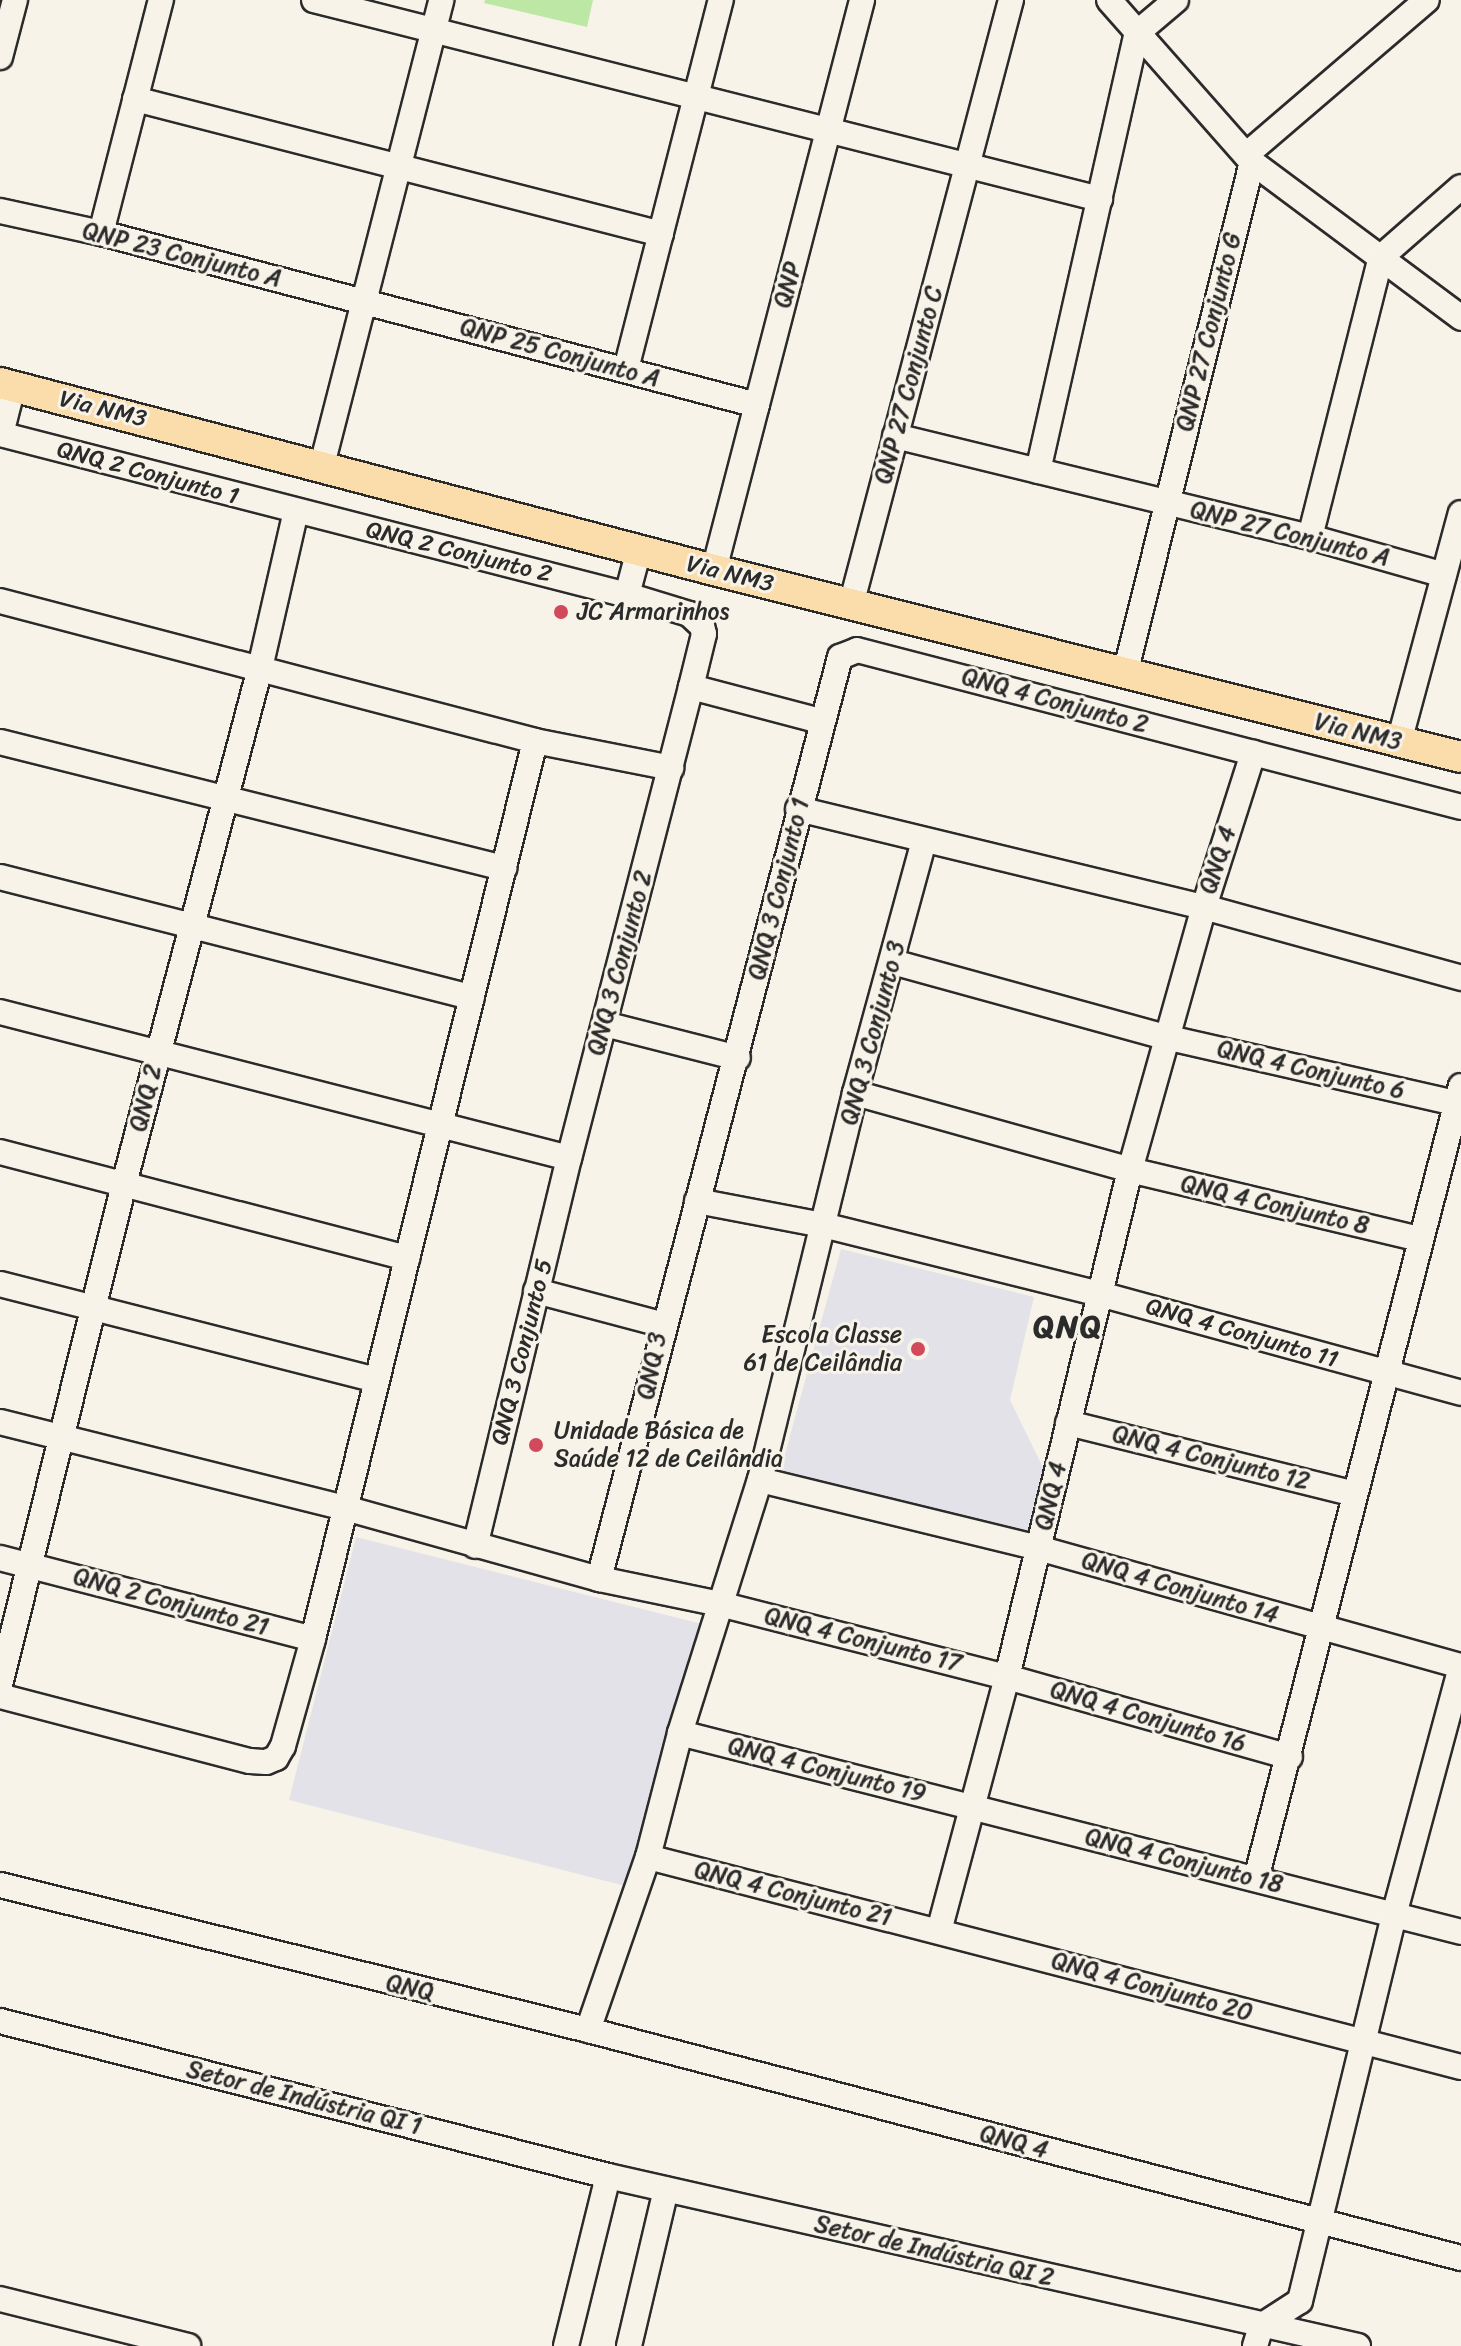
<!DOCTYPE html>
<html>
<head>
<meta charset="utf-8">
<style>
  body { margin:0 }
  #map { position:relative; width:1461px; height:2346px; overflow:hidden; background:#f7f3e8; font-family:Sriracha,sans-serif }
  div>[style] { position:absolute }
  .built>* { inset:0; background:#e3e2e9 }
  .green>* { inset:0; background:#bde7a4 }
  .roads { filter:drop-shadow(2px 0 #2b2b2b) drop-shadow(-2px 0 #2b2b2b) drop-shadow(0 2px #2b2b2b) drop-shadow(0 -2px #2b2b2b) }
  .minor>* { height:24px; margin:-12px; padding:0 12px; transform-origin:12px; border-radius:12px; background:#f7f3e8 }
  .major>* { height:30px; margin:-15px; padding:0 15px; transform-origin:15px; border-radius:15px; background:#fbddab }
  .dots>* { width:22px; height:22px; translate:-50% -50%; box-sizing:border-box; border:4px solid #f7f3e8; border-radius:50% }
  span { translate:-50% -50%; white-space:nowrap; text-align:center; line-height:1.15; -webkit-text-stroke:6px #f7f3e8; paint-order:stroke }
  .street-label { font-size:24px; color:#2b2b2b }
  .poi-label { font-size:24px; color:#2b2b2b }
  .left { translate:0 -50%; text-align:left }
  .right { translate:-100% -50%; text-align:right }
  .district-label { font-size:32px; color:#2b2b2b; font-weight:700; letter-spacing:2px }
</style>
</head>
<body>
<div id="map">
  <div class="built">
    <i style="clip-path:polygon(841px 1249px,1034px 1297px,1010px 1400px,1047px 1476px,1029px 1537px,779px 1476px)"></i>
    <i style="clip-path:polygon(356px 1537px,710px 1626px,641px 1890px,289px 1800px)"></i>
  </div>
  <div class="green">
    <i style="clip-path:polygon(485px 0,593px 0,587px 27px,484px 3px)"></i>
  </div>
  <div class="roads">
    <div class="minor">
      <i style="left:314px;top:0;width:811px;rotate:14.21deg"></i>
      <i style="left:1109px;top:0;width:216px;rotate:48.6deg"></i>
      <i style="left:1252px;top:162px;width:261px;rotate:36.7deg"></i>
      <i style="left:0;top:57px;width:59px;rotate:-75.3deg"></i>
      <i style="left:135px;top:99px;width:543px;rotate:14.39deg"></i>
      <i style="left:1246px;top:155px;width:238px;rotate:-40.6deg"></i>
      <i style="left:0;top:211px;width:103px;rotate:12.3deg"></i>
      <i style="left:101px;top:233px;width:678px;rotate:14.69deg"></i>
      <i style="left:101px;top:233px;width:241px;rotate:-75.6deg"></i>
      <i style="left:626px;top:369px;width:381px;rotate:-75.6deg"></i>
      <i style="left:0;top:434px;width:647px;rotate:14.4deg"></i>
      <i style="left:627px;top:595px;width:65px;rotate:17deg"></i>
      <i style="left:689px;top:614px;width:18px;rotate:43deg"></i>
      <i style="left:702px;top:626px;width:8px;rotate:76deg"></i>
      <i style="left:704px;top:634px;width:55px;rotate:103.8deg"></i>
      <i style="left:691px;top:687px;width:487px;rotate:104.5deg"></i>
      <i style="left:569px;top:1158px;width:399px;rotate:103.6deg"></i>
      <i style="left:1px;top:434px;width:49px;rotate:-75.7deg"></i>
      <i style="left:895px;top:436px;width:427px;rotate:13.7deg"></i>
      <i style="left:1310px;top:537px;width:139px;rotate:15.8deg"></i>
      <i style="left:322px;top:465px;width:480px;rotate:-75.6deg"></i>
      <i style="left:1038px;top:471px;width:449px;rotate:-77.3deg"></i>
      <i style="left:1137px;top:33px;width:51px;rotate:-40.2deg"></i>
      <i style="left:1310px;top:537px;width:289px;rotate:-75.8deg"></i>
      <i style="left:1381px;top:257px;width:106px;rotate:-41.2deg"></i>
      <i style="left:714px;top:570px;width:589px;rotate:-75.44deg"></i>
      <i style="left:627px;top:595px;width:47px;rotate:-75.1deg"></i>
      <i style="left:0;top:601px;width:553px;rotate:14.66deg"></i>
      <i style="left:535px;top:741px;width:139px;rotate:11.2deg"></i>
      <i style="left:851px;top:605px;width:626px;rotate:-75.19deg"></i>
      <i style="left:1125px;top:674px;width:528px;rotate:-76.07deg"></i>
      <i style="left:691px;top:687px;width:134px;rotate:14.7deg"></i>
      <i style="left:0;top:742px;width:520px;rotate:14.04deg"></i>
      <i style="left:1399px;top:742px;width:237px;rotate:-74.9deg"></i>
      <i style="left:798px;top:809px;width:418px;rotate:13.6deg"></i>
      <i style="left:1204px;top:907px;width:267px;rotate:15.4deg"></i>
      <i style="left:0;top:877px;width:487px;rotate:14.3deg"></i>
      <i style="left:893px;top:962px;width:282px;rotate:15.4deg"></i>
      <i style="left:1165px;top:1037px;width:298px;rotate:12.8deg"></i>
      <i style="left:0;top:1012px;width:587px;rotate:14.39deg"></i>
      <i style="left:605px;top:1024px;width:137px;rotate:14.3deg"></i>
      <i style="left:855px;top:1093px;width:286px;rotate:15.6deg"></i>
      <i style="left:1130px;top:1170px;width:298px;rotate:13.4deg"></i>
      <i style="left:0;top:1152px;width:421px;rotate:14.6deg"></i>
      <i style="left:697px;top:1201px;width:128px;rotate:10.8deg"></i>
      <i style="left:823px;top:1225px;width:285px;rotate:14deg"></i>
      <i style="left:1100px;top:1294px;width:374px;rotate:15.3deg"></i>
      <i style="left:0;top:1284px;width:389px;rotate:14.3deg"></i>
      <i style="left:536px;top:1291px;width:133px;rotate:14.8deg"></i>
      <i style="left:0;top:1422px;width:356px;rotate:14deg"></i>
      <i style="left:345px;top:1508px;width:264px;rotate:15.6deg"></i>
      <i style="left:599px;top:1579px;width:124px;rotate:11.7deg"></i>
      <i style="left:720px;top:1604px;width:296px;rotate:14.3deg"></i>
      <i style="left:1007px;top:1677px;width:294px;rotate:15.8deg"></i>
      <i style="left:1068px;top:1423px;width:295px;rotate:13.9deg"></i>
      <i style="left:760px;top:1480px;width:286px;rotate:13.7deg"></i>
      <i style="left:1038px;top:1548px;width:439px;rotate:15.6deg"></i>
      <i style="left:0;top:1558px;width:323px;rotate:14.5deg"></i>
      <i style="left:599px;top:1579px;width:953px;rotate:-75.35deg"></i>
      <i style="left:840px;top:657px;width:18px;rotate:-22deg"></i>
      <i style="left:857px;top:650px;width:624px;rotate:14.57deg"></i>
      <i style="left:0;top:1685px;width:516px;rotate:-76.1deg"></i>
      <i style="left:124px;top:1184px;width:534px;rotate:-75.23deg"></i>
      <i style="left:260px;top:668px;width:161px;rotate:-77.1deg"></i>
      <i style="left:0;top:1696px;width:258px;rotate:14.6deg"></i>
      <i style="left:250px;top:1761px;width:16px;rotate:4deg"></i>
      <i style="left:266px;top:1762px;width:11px;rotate:-22deg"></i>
      <i style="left:276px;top:1758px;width:14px;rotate:-60deg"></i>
      <i style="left:283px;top:1746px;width:111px;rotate:-74.3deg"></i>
      <i style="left:313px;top:1639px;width:925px;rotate:-76.11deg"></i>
      <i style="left:680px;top:1733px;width:806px;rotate:14.29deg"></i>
      <i style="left:648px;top:1857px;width:840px;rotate:14.48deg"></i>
      <i style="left:1256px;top:1879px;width:819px;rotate:-75.51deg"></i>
      <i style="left:0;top:1885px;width:606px;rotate:13.85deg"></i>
      <i style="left:588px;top:2030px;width:902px;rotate:14.64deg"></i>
      <i style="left:939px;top:1931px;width:263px;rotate:-75deg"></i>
      <i style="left:1007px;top:1677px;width:522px;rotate:-76.36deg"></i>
      <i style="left:1130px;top:1170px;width:273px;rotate:-74.3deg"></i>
      <i style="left:1204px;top:907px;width:162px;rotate:-72.3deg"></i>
      <i style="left:0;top:2021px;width:627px;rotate:14.3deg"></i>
      <i style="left:608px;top:2176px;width:769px;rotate:12.77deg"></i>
      <i style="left:588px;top:2030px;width:183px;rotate:-70.9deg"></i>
      <i style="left:648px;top:1857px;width:128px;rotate:-75.5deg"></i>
      <i style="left:680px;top:1733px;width:265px;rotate:-72.5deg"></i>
      <i style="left:760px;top:1480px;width:398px;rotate:-76.2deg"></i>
      <i style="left:855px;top:1093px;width:261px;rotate:-74.7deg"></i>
      <i style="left:0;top:2299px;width:194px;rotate:14deg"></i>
      <i style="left:566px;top:2346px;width:175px;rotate:-76.1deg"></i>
      <i style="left:629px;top:2346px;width:161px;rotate:-76.7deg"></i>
      <i style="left:1255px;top:2346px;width:21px;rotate:-73deg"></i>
      <i style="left:1261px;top:2326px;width:46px;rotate:-32.7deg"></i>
      <i style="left:1300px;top:2301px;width:397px;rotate:-76.3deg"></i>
      <i style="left:1394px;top:1915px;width:257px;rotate:-74.9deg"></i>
    </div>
    <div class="major">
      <i style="left:0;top:383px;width:738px;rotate:14.68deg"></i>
      <i style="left:714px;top:570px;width:770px;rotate:14.05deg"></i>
    </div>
  </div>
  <div class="dots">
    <i style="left:561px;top:612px;background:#d1495b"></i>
    <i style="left:918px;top:1349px;background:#d1495b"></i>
    <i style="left:536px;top:1445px;background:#d1495b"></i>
  </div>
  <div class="street-label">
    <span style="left:182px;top:255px;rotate:14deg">QNP 23 Conjunto A</span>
    <span style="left:788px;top:285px;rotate:-75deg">QNP</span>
    <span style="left:1209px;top:332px;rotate:-76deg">QNP 27 Conjunto G</span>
    <span style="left:560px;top:353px;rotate:15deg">QNP 25 Conjunto A</span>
    <span style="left:909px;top:385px;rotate:-75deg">QNP 27 Conjunto C</span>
    <span style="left:103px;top:409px;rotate:14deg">Via NM3</span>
    <span style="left:148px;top:473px;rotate:15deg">QNQ 2 Conjunto 1</span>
    <span style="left:1290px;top:534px;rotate:14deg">QNP 27 Conjunto A</span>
    <span style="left:459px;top:552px;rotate:14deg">QNQ 2 Conjunto 2</span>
    <span style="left:730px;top:574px;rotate:14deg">Via NM3</span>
    <span style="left:1055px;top:701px;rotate:15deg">QNQ 4 Conjunto 2</span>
    <span style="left:1358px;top:732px;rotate:14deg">Via NM3</span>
    <span style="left:1218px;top:860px;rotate:-72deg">QNQ 4</span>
    <span style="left:779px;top:889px;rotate:-76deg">QNQ 3 Conjunto 1</span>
    <span style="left:620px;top:963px;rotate:-75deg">QNQ 3 Conjunto 2</span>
    <span style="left:873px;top:1033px;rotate:-75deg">QNQ 3 Conjunto 3</span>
    <span style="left:1311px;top:1070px;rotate:13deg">QNQ 4 Conjunto 6</span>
    <span style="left:146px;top:1098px;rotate:-76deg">QNQ 2</span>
    <span style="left:1275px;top:1205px;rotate:13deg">QNQ 4 Conjunto 8</span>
    <span style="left:1242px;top:1333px;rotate:16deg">QNQ 4 Conjunto 11</span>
    <span style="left:522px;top:1352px;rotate:-76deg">QNQ 3 Conjunto 5</span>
    <span style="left:652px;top:1366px;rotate:-79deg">QNQ 3</span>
    <span style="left:1211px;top:1458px;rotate:14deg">QNQ 4 Conjunto 12</span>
    <span style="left:1051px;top:1496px;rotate:-77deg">QNQ 4</span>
    <span style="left:1180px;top:1588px;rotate:16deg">QNQ 4 Conjunto 14</span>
    <span style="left:171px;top:1602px;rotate:15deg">QNQ 2 Conjunto 21</span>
    <span style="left:863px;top:1640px;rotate:14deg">QNQ 4 Conjunto 17</span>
    <span style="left:1148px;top:1717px;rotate:16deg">QNQ 4 Conjunto 16</span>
    <span style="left:827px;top:1770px;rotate:14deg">QNQ 4 Conjunto 19</span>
    <span style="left:1184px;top:1861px;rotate:14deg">QNQ 4 Conjunto 18</span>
    <span style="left:793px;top:1894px;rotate:14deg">QNQ 4 Conjunto 21</span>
    <span style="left:1152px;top:1987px;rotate:15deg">QNQ 4 Conjunto 20</span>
    <span style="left:410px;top:1988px;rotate:13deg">QNQ</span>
    <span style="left:304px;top:2098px;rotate:14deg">Setor de Indústria QI 1</span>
    <span style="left:1014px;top:2142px;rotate:15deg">QNQ 4</span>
    <span style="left:934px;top:2251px;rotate:13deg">Setor de Indústria QI 2</span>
  </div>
  <div class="poi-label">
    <span class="left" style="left:577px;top:612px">JC Armarinhos</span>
    <span class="right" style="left:902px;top:1349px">Escola Classe<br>61 de Ceilândia</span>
    <span class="left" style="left:554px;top:1445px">Unidade Básica de<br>Saúde 12 de Ceilândia</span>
  </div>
  <div class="district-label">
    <span style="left:1068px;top:1327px">QNQ</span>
  </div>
</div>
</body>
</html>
